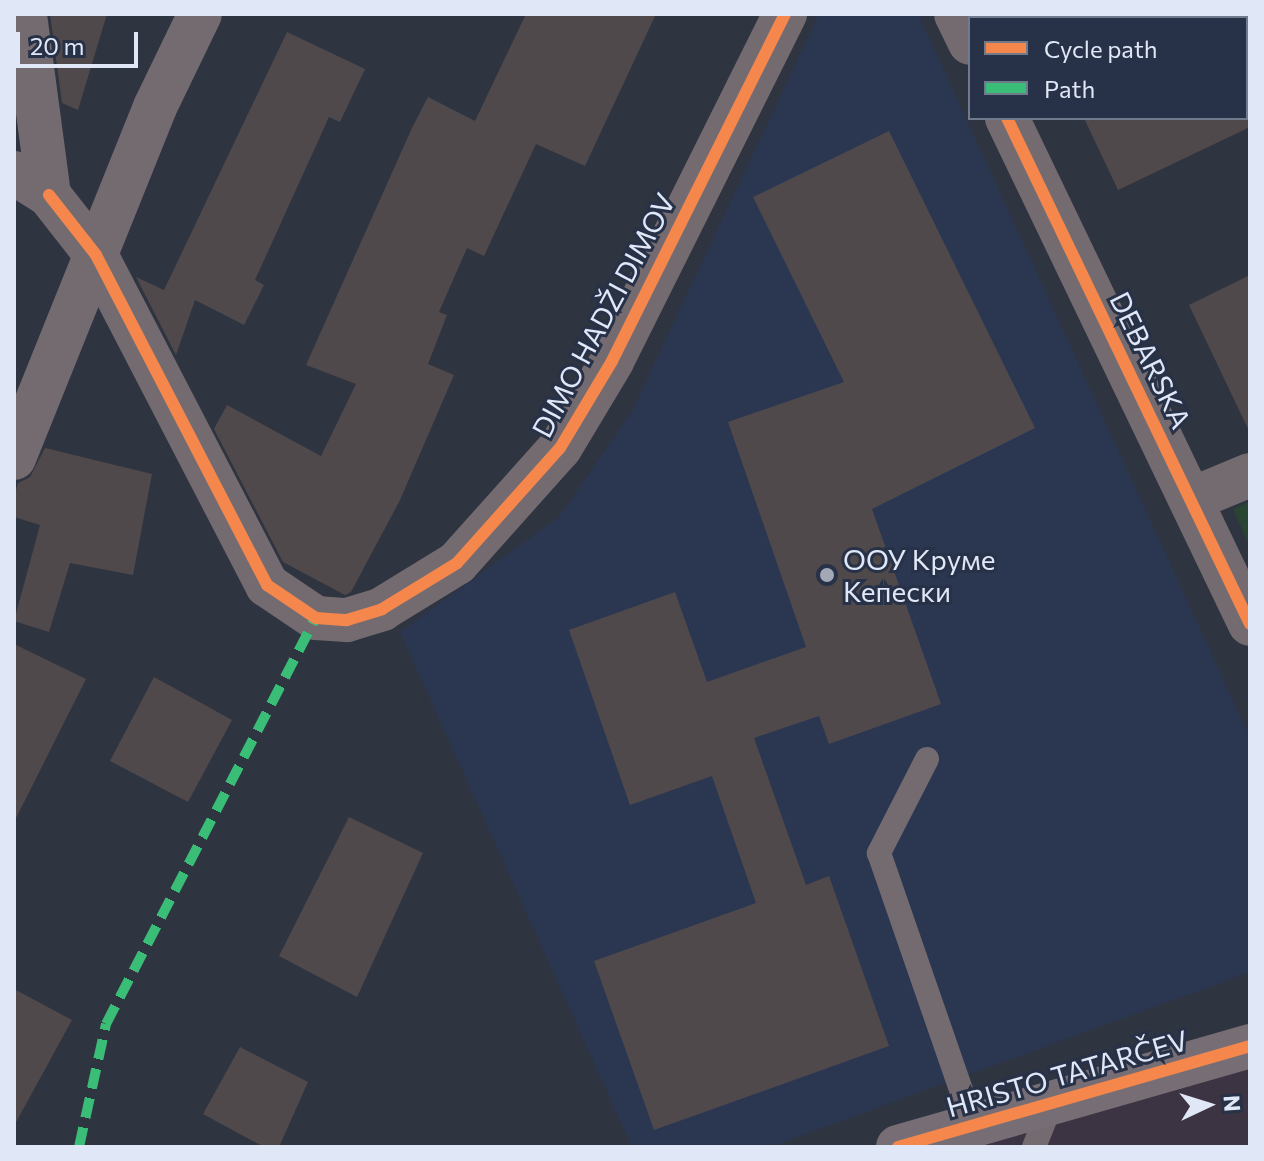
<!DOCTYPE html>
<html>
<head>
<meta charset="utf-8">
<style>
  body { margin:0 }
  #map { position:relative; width:1264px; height:1161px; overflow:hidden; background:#2e3440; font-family:Commissioner,sans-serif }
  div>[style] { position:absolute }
  .commercial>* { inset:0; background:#3d3443 }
  .built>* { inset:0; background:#2b3751 }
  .green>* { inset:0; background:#294432 }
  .building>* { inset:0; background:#50494b }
  .lane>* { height:24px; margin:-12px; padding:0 12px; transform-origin:12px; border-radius:12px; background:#746b71 }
  .street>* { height:44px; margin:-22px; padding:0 22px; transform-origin:22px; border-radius:22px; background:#746b71 }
  .secondary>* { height:44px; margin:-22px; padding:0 22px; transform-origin:22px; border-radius:22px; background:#776d75 }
  .quiet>* { height:10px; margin-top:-5px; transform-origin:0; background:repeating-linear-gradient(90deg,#3abd76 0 20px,transparent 0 30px) }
  .cycleway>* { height:12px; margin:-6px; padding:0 6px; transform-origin:6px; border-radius:6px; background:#f5874c }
  .dots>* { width:22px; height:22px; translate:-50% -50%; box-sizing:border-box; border:4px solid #273147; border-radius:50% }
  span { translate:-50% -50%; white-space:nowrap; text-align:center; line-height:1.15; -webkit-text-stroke:6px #273147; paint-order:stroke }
  .street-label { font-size:28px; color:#e0e7f6 }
  .poi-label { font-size:28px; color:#e0e7f6 }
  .left { translate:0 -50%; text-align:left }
  .frame { position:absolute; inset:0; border:16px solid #e0e7f6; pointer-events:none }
  .legend { position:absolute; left:968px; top:16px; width:280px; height:104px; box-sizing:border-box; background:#273147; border:2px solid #717a8d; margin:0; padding:10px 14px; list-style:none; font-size:24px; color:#e0e7f6 }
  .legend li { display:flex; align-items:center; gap:16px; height:40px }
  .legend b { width:40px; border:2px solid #717a8d }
  .north { position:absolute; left:1168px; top:1065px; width:80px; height:80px; -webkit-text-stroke:6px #273147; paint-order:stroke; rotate:86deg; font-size:22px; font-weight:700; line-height:32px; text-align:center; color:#e0e7f6 }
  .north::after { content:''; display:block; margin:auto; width:28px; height:36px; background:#e0e7f6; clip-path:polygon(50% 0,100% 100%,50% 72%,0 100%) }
  .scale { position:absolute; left:16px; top:32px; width:122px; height:36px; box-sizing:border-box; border:4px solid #e0e7f6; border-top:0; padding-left:10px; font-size:24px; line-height:28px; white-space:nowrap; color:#e0e7f6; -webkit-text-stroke:6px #273147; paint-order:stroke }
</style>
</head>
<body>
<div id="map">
  <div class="commercial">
    <i style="clip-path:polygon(1250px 1046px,1250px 1147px,898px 1147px)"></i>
  </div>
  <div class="built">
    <i style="clip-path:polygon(819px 14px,918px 14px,1250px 738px,1250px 972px,770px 1147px,632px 1147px,400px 632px,559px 517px,632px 411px)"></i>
  </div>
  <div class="green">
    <i style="clip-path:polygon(1250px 501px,1250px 547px,1233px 509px)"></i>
  </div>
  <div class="building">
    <i style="clip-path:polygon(50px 14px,107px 14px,78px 110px,62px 103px)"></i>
    <i style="clip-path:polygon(526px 14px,656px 14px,585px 166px,536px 144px,484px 256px,467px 248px,439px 312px,447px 315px,428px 364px,454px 375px,400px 500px,351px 592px,345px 595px,283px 562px,214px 429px,227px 405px,321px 456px,356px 384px,306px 365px,412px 128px,428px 97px,475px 121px)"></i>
    <i style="clip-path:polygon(287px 32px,365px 69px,340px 122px,329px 117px,255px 280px,264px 285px,244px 325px,195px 300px,176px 355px,136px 277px,164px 290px)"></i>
    <i style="clip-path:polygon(1084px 118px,1250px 118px,1250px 127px,1118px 190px)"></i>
    <i style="clip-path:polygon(889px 131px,1035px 428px,872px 509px,941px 704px,829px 744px,819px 716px,754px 738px,806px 885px,829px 876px,889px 1046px,654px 1130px,594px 961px,756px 903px,712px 776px,630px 805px,569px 630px,675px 592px,707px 682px,806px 647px,728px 422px,844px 382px,753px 197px)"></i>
    <i style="clip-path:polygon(1250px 275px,1250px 433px,1189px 305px)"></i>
    <i style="clip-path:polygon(45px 448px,152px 474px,133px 575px,70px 563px,49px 632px,14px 621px,40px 525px,14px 517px,14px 497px,18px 483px,30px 477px)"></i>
    <i style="clip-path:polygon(14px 644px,86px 679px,14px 822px)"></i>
    <i style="clip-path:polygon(154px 677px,232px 720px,188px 802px,110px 761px)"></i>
    <i style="clip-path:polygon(349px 817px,423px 853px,357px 997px,279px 956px)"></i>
    <i style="clip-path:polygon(14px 989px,72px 1020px,14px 1126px)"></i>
    <i style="clip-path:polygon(240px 1047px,308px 1082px,279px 1147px,264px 1147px,203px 1114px)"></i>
  </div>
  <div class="lane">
    <i style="left:927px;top:759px;width:106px;rotate:117.1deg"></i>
    <i style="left:879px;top:853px;width:288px;rotate:70.9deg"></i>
    <i style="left:1034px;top:1147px;width:48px;rotate:-68.2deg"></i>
  </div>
  <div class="street">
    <i style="left:956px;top:14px;width:32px;rotate:64deg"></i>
    <i style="left:1007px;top:118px;width:561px;rotate:64.35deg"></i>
    <i style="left:14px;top:173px;width:41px;rotate:32.2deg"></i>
    <i style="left:49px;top:195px;width:183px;rotate:-97.6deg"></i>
    <i style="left:49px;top:195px;width:76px;rotate:51.9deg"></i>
    <i style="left:96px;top:255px;width:372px;rotate:62.6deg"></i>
    <i style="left:267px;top:585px;width:59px;rotate:34deg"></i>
    <i style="left:316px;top:618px;width:31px;rotate:4deg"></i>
    <i style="left:347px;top:620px;width:37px;rotate:-17deg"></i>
    <i style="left:382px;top:609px;width:88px;rotate:-31.5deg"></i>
    <i style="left:457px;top:563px;width:154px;rotate:-48.2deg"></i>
    <i style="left:560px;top:448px;width:101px;rotate:-59.1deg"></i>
    <i style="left:612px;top:361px;width:388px;rotate:-63.5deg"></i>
    <i style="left:14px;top:458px;width:378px;rotate:-68.1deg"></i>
    <i style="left:155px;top:107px;width:103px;rotate:-64.2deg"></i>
    <i style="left:1192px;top:499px;width:63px;rotate:-22.5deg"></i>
  </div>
  <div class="secondary">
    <i style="left:898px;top:1147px;width:366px;rotate:-16deg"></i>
  </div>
  <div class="quiet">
    <i style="left:79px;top:1147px;width:126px;rotate:-77.6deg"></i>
    <i style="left:106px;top:1024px;width:457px;rotate:-62.7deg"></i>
  </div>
  <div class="cycleway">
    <i style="left:1007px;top:118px;width:561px;rotate:64.35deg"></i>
    <i style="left:49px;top:195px;width:76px;rotate:51.9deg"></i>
    <i style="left:96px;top:255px;width:372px;rotate:62.6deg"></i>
    <i style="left:267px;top:585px;width:59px;rotate:34deg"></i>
    <i style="left:316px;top:618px;width:31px;rotate:4deg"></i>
    <i style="left:347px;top:620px;width:37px;rotate:-17deg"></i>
    <i style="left:382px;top:609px;width:88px;rotate:-31.5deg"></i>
    <i style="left:457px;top:563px;width:154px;rotate:-48.2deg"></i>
    <i style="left:560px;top:448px;width:101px;rotate:-59.1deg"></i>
    <i style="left:612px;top:361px;width:388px;rotate:-63.5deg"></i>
    <i style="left:898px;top:1147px;width:366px;rotate:-16deg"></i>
  </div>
  <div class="dots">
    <i style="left:827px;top:575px;background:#a2a8b6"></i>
  </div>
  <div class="street-label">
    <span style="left:603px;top:315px;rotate:-62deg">DIMO HADŽI DIMOV</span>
    <span style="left:1151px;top:360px;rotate:64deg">DEBARSKA</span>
    <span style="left:1067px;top:1073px;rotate:-16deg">HRISTO TATARČEV</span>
  </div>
  <div class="poi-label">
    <span class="left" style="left:843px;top:575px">ООУ Круме<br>Кепески</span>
  </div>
  <div class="frame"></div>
  <ul class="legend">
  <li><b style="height:10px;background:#f5874c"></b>Cycle path</li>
  <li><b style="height:10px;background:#3abd76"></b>Path</li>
  </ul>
  <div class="north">N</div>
  <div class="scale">20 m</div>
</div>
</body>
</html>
